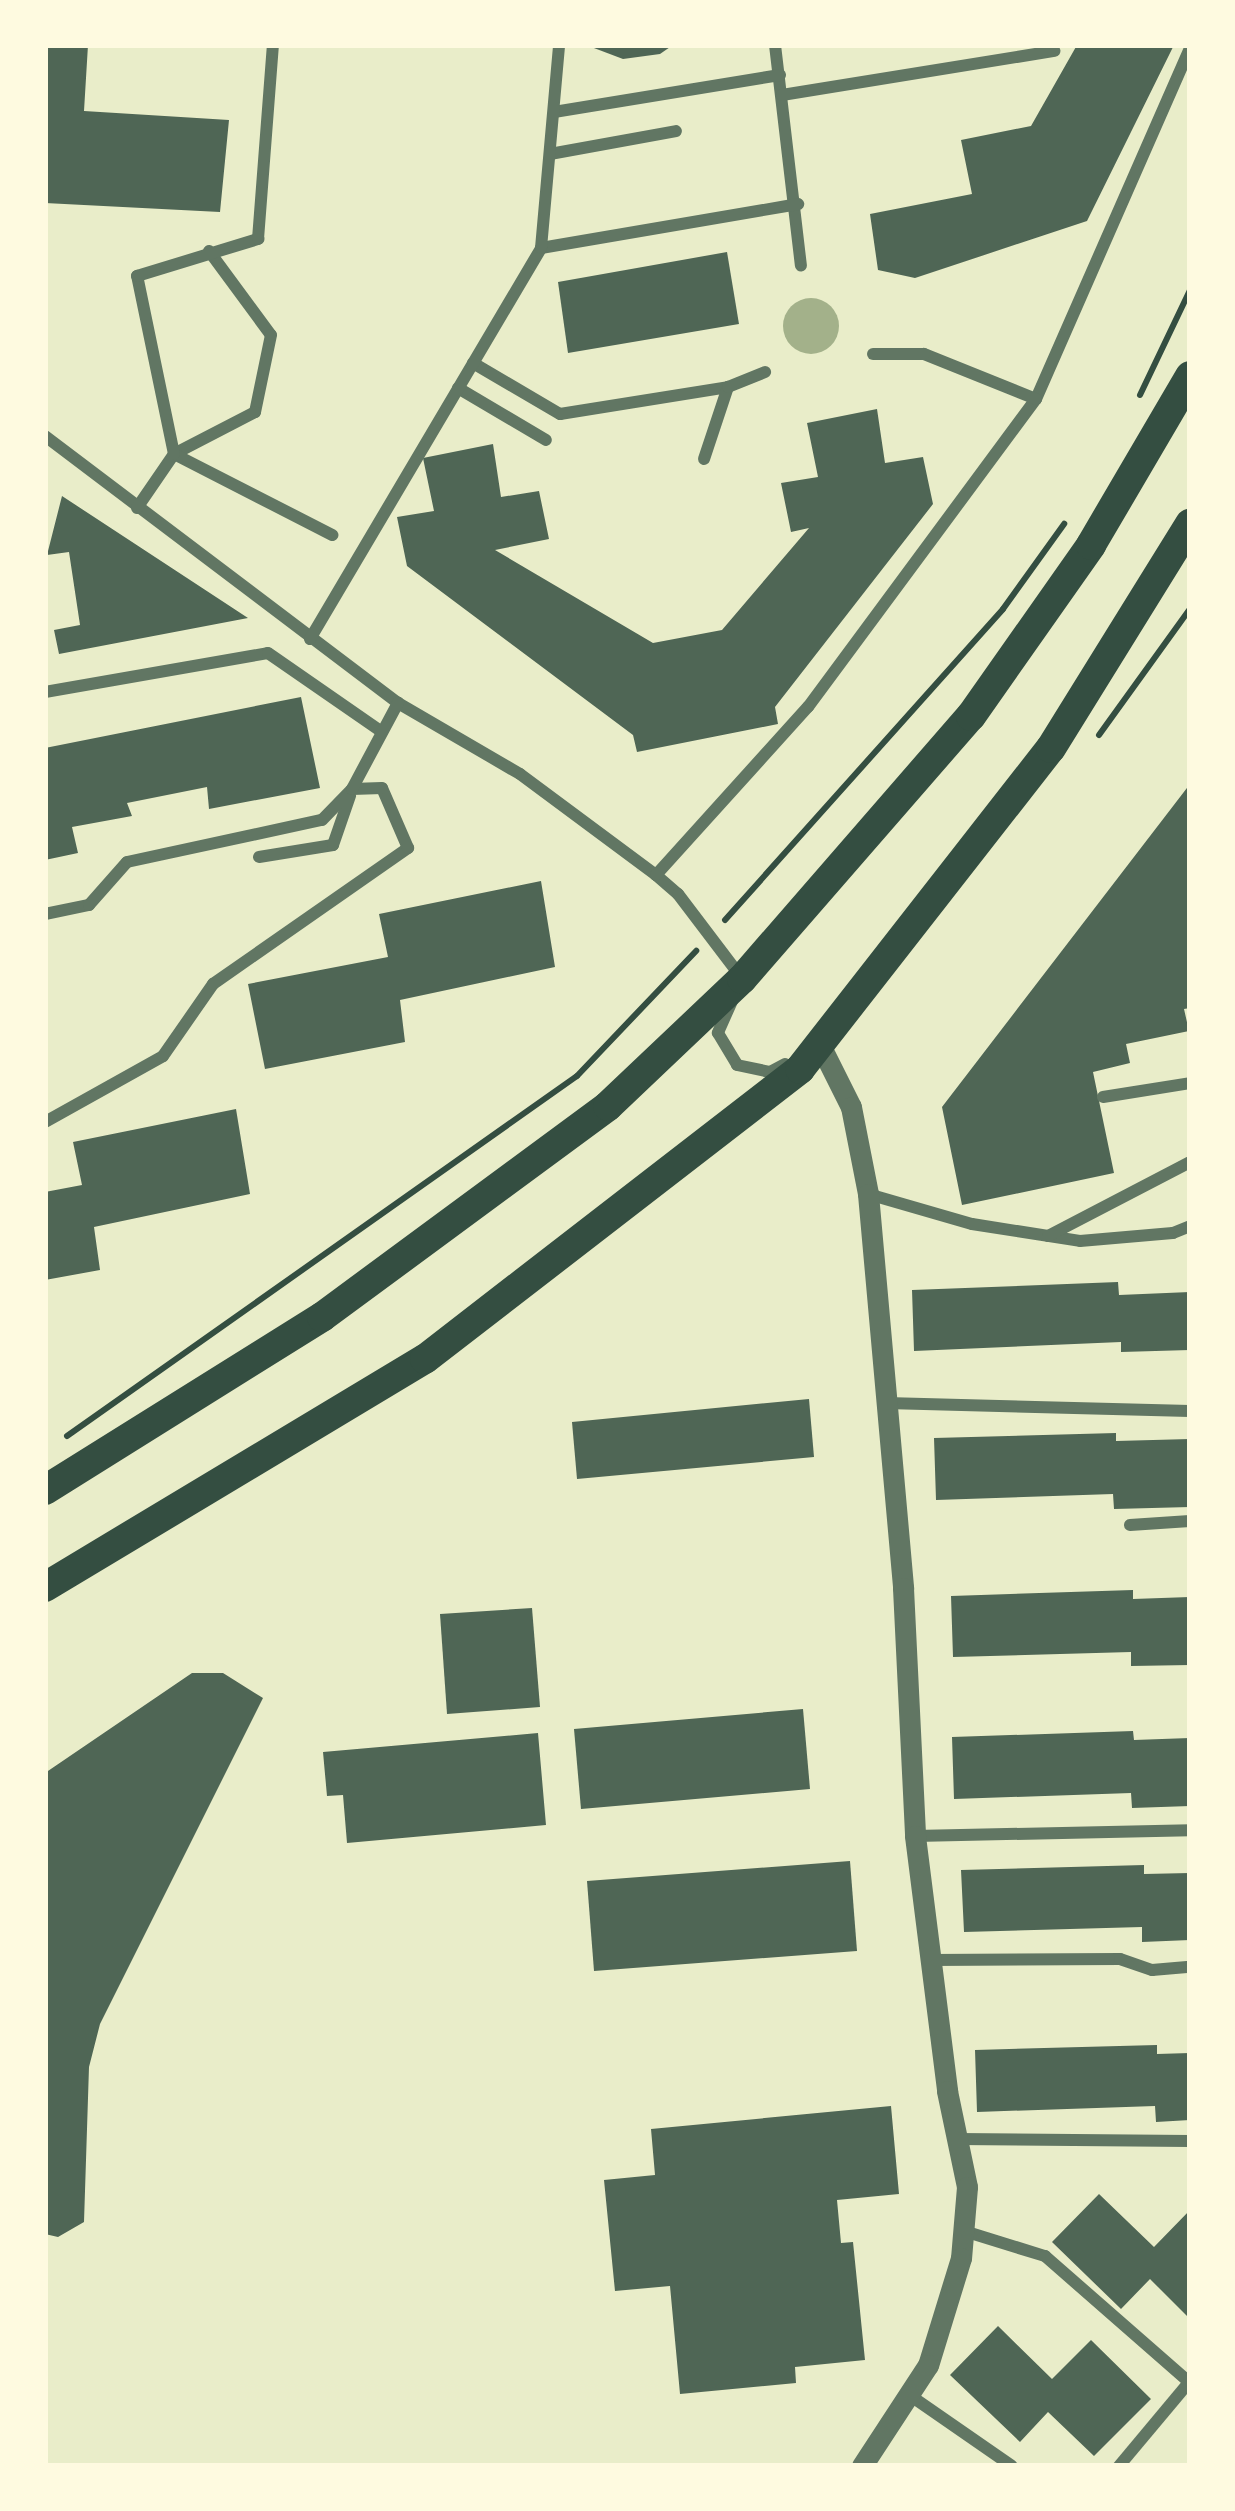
<!DOCTYPE html>
<html>
<head>
<meta charset="utf-8">
<style>
  body { margin:0 }
  #map { position:relative; width:1235px; height:2511px; overflow:hidden; background:#e9edc9; font-family:"Open Sans",sans-serif }
  div>[style] { position:absolute }
  .water>* { inset:0; background:#a3b18a }
  .round { border-radius:50% }
  .building>* { inset:0; background:#4f6655 }
  .path>* { height:6px; margin:-3px; padding:0 3px; transform-origin:3px; border-radius:3px; background:#344e41 }
  .minor>* { height:12px; margin:-6px; padding:0 6px; transform-origin:6px; border-radius:6px; background:#617663 }
  .tertiary>* { height:21px; margin:-10.5px; padding:0 10.5px; transform-origin:10.5px; border-radius:10.5px; background:#617663 }
  .primary>* { height:30px; margin:-15px; padding:0 15px; transform-origin:15px; border-radius:15px; background:#344e41 }
  span { translate:-50% -50%; white-space:nowrap; text-align:center; line-height:1.15; -webkit-text-stroke:12px #fefae0; paint-order:stroke }
  .frame { position:absolute; inset:0; border:48px solid #fefae0; pointer-events:none }
</style>
</head>
<body>
<div id="map">
  <div class="water">
    <i class="round" style="left:783px;top:298px;width:56px;height:56px"></i>
  </div>
  <div class="building">
    <i style="clip-path:polygon(45px 45px,88px 45px,84px 111px,229px 120px,220px 212px,45px 203px)"></i>
    <i style="clip-path:polygon(586px 45px,673px 45px,660px 54px,623px 59px)"></i>
    <i style="clip-path:polygon(1077px 45px,1174px 45px,1087px 221px,915px 278px,878px 270px,870px 214px,972px 194px,961px 140px,1031px 126px)"></i>
    <i style="clip-path:polygon(727px 252px,739px 324px,568px 353px,558px 282px)"></i>
    <i style="clip-path:polygon(877px 409px,885px 463px,923px 457px,933px 504px,775px 707px,778px 724px,637px 752px,633px 735px,407px 566px,397px 517px,434px 511px,423px 458px,493px 444px,501px 497px,539px 491px,549px 539px,495px 550px,653px 643px,722px 630px,809px 528px,791px 532px,781px 483px,818px 477px,807px 423px)"></i>
    <i style="clip-path:polygon(62px 496px,248px 618px,59px 654px,54px 630px,80px 625px,69px 552px,47px 555px)"></i>
    <i style="clip-path:polygon(301px 697px,320px 788px,209px 809px,207px 787px,127px 803px,132px 816px,72px 827px,78px 853px,45px 860px,45px 748px)"></i>
    <i style="clip-path:polygon(1190px 784px,1190px 1008px,1184px 1009px,1189px 1031px,1126px 1044px,1130px 1063px,1093px 1072px,1114px 1173px,962px 1205px,942px 1107px)"></i>
    <i style="clip-path:polygon(541px 881px,555px 967px,400px 1000px,405px 1042px,265px 1069px,248px 984px,388px 957px,379px 914px)"></i>
    <i style="clip-path:polygon(236px 1109px,250px 1194px,94px 1227px,100px 1270px,45px 1280px,45px 1192px,82px 1185px,73px 1142px)"></i>
    <i style="clip-path:polygon(1118px 1282px,1119px 1295px,1190px 1292px,1190px 1350px,1121px 1352px,1121px 1342px,914px 1351px,912px 1290px)"></i>
    <i style="clip-path:polygon(809px 1399px,814px 1457px,577px 1479px,572px 1422px)"></i>
    <i style="clip-path:polygon(1116px 1433px,1116px 1441px,1190px 1439px,1190px 1507px,1114px 1509px,1113px 1494px,936px 1500px,934px 1438px)"></i>
    <i style="clip-path:polygon(1133px 1590px,1133px 1599px,1190px 1597px,1190px 1665px,1131px 1666px,1131px 1652px,953px 1657px,951px 1596px)"></i>
    <i style="clip-path:polygon(532px 1608px,540px 1707px,447px 1714px,440px 1614px)"></i>
    <i style="clip-path:polygon(192px 1673px,223px 1673px,263px 1698px,100px 2024px,89px 2067px,84px 2222px,58px 2237px,45px 2234px,45px 1773px)"></i>
    <i style="clip-path:polygon(803px 1709px,810px 1789px,581px 1809px,574px 1729px)"></i>
    <i style="clip-path:polygon(1133px 1731px,1134px 1740px,1190px 1738px,1190px 1806px,1132px 1808px,1131px 1793px,954px 1799px,952px 1737px)"></i>
    <i style="clip-path:polygon(538px 1733px,546px 1825px,347px 1843px,343px 1795px,327px 1796px,323px 1752px)"></i>
    <i style="clip-path:polygon(850px 1861px,857px 1951px,594px 1971px,587px 1881px)"></i>
    <i style="clip-path:polygon(1144px 1865px,1144px 1874px,1190px 1873px,1190px 1940px,1142px 1942px,1142px 1927px,964px 1932px,961px 1870px)"></i>
    <i style="clip-path:polygon(1157px 2045px,1157px 2054px,1190px 2053px,1190px 2120px,1156px 2122px,1155px 2106px,977px 2112px,975px 2050px)"></i>
    <i style="clip-path:polygon(891px 2106px,899px 2194px,837px 2200px,841px 2243px,853px 2242px,865px 2360px,795px 2367px,796px 2383px,680px 2394px,670px 2286px,615px 2291px,604px 2180px,655px 2175px,651px 2129px)"></i>
    <i style="clip-path:polygon(1099px 2194px,1154px 2247px,1190px 2210px,1190px 2319px,1150px 2279px,1121px 2309px,1052px 2242px)"></i>
    <i style="clip-path:polygon(998px 2326px,1052px 2379px,1091px 2340px,1151px 2399px,1094px 2456px,1048px 2412px,1020px 2442px,950px 2375px)"></i>
  </div>
  <div class="path">
    <i style="left:1140px;top:395px;width:116px;rotate:-64.5deg"></i>
    <i style="left:1099px;top:735px;width:155px;rotate:-54.2deg"></i>
    <i style="left:725px;top:920px;width:417px;rotate:-48.2deg"></i>
    <i style="left:1003px;top:609px;width:105px;rotate:-54.3deg"></i>
    <i style="left:67px;top:1436px;width:624px;rotate:-35.22deg"></i>
    <i style="left:577px;top:1076px;width:173px;rotate:-46.4deg"></i>
  </div>
  <div class="minor">
    <i style="left:775px;top:45px;width:222px;rotate:83.3deg"></i>
    <i style="left:782px;top:95px;width:276px;rotate:-9.2deg"></i>
    <i style="left:554px;top:112px;width:229px;rotate:-9.3deg"></i>
    <i style="left:550px;top:154px;width:128px;rotate:-10.3deg"></i>
    <i style="left:541px;top:248px;width:261px;rotate:-9.7deg"></i>
    <i style="left:209px;top:251px;width:104px;rotate:53.6deg"></i>
    <i style="left:271px;top:335px;width:79px;rotate:101.7deg"></i>
    <i style="left:255px;top:412px;width:91px;rotate:152.6deg"></i>
    <i style="left:174px;top:454px;width:178px;rotate:27.1deg"></i>
    <i style="left:473px;top:363px;width:101px;rotate:30.4deg"></i>
    <i style="left:560px;top:414px;width:170px;rotate:-9.1deg"></i>
    <i style="left:458px;top:388px;width:102px;rotate:30.6deg"></i>
    <i style="left:1036px;top:399px;width:382px;rotate:-66.3deg"></i>
    <i style="left:45px;top:436px;width:443px;rotate:37.1deg"></i>
    <i style="left:398px;top:703px;width:141px;rotate:30.2deg"></i>
    <i style="left:520px;top:774px;width:169px;rotate:36.6deg"></i>
    <i style="left:656px;top:875px;width:29px;rotate:41deg"></i>
    <i style="left:678px;top:894px;width:104px;rotate:52.8deg"></i>
    <i style="left:704px;top:459px;width:76px;rotate:-71.6deg"></i>
    <i style="left:728px;top:387px;width:40px;rotate:-22deg"></i>
    <i style="left:137px;top:508px;width:65px;rotate:-55.6deg"></i>
    <i style="left:174px;top:454px;width:182px;rotate:-101.7deg"></i>
    <i style="left:137px;top:276px;width:127px;rotate:-17deg"></i>
    <i style="left:258px;top:239px;width:195px;rotate:-85.6deg"></i>
    <i style="left:310px;top:639px;width:454px;rotate:-59.4deg"></i>
    <i style="left:541px;top:248px;width:204px;rotate:-84.9deg"></i>
    <i style="left:45px;top:692px;width:226px;rotate:-9.9deg"></i>
    <i style="left:268px;top:653px;width:135px;rotate:34.7deg"></i>
    <i style="left:259px;top:857px;width:75px;rotate:-9.2deg"></i>
    <i style="left:333px;top:845px;width:52px;rotate:-70.9deg"></i>
    <i style="left:656px;top:875px;width:227px;rotate:-47.9deg"></i>
    <i style="left:808px;top:707px;width:383px;rotate:-53.5deg"></i>
    <i style="left:1036px;top:399px;width:121px;rotate:-158.1deg"></i>
    <i style="left:924px;top:354px;width:51px;rotate:180deg"></i>
    <i style="left:45px;top:914px;width:45px;rotate:-11.6deg"></i>
    <i style="left:89px;top:905px;width:57px;rotate:-48.5deg"></i>
    <i style="left:127px;top:862px;width:199px;rotate:-12.2deg"></i>
    <i style="left:322px;top:820px;width:43px;rotate:-45.9deg"></i>
    <i style="left:732px;top:1001px;width:35px;rotate:114deg"></i>
    <i style="left:718px;top:1033px;width:37px;rotate:59deg"></i>
    <i style="left:737px;top:1065px;width:34px;rotate:12deg"></i>
    <i style="left:770px;top:1072px;width:17px;rotate:-28deg"></i>
    <i style="left:1103px;top:1097px;width:88px;rotate:-9.1deg"></i>
    <i style="left:45px;top:1122px;width:135px;rotate:-29.2deg"></i>
    <i style="left:163px;top:1056px;width:88px;rotate:-55.2deg"></i>
    <i style="left:213px;top:984px;width:238px;rotate:-34.9deg"></i>
    <i style="left:408px;top:848px;width:65px;rotate:-113.4deg"></i>
    <i style="left:382px;top:788px;width:30px;rotate:178deg"></i>
    <i style="left:352px;top:789px;width:98px;rotate:-61.9deg"></i>
    <i style="left:868px;top:1194px;width:108px;rotate:16.1deg"></i>
    <i style="left:972px;top:1224px;width:109px;rotate:8.9deg"></i>
    <i style="left:1080px;top:1241px;width:93px;rotate:-4.9deg"></i>
    <i style="left:1173px;top:1233px;width:18px;rotate:-22deg"></i>
    <i style="left:1048px;top:1236px;width:160px;rotate:-27.5deg"></i>
    <i style="left:886px;top:1403px;width:304px;rotate:1.5deg"></i>
    <i style="left:1130px;top:1525px;width:60px;rotate:-3.8deg"></i>
    <i style="left:915px;top:1836px;width:275px;rotate:-1.2deg"></i>
    <i style="left:930px;top:1960px;width:190px;rotate:-0.3deg"></i>
    <i style="left:1120px;top:1959px;width:34px;rotate:19deg"></i>
    <i style="left:1152px;top:1970px;width:38px;rotate:-5deg"></i>
    <i style="left:957px;top:2139px;width:233px;rotate:0.5deg"></i>
    <i style="left:964px;top:2231px;width:85px;rotate:17.2deg"></i>
    <i style="left:1045px;top:2256px;width:191px;rotate:41.2deg"></i>
    <i style="left:908px;top:2394px;width:126px;rotate:34.7deg"></i>
    <i style="left:1119px;top:2466px;width:111px;rotate:-50.1deg"></i>
  </div>
  <div class="tertiary">
    <i style="left:820px;top:1045px;width:69px;rotate:63.4deg"></i>
    <i style="left:851px;top:1107px;width:89px;rotate:78.9deg"></i>
    <i style="left:868px;top:1194px;width:396px;rotate:84.9deg"></i>
    <i style="left:903px;top:1588px;width:248px;rotate:87.2deg"></i>
    <i style="left:915px;top:1836px;width:257px;rotate:82.8deg"></i>
    <i style="left:947px;top:2091px;width:98px;rotate:78.2deg"></i>
    <i style="left:967px;top:2187px;width:71px;rotate:94.8deg"></i>
    <i style="left:961px;top:2258px;width:112px;rotate:107.1deg"></i>
    <i style="left:928px;top:2365px;width:121px;rotate:123.2deg"></i>
  </div>
  <div class="primary">
    <i style="left:45px;top:1490px;width:327px;rotate:-32deg"></i>
    <i style="left:322px;top:1317px;width:355px;rotate:-36.4deg"></i>
    <i style="left:608px;top:1106px;width:185px;rotate:-43.5deg"></i>
    <i style="left:742px;top:979px;width:349px;rotate:-49deg"></i>
    <i style="left:971px;top:716px;width:209px;rotate:-54.9deg"></i>
    <i style="left:1091px;top:545px;width:196px;rotate:-59.6deg"></i>
    <i style="left:45px;top:1587px;width:443px;rotate:-31deg"></i>
    <i style="left:425px;top:1359px;width:474px;rotate:-37.7deg"></i>
    <i style="left:800px;top:1069px;width:407px;rotate:-52deg"></i>
    <i style="left:1051px;top:748px;width:264px;rotate:-58.2deg"></i>
  </div>
  <div class="frame"></div>
</div>
</body>
</html>
